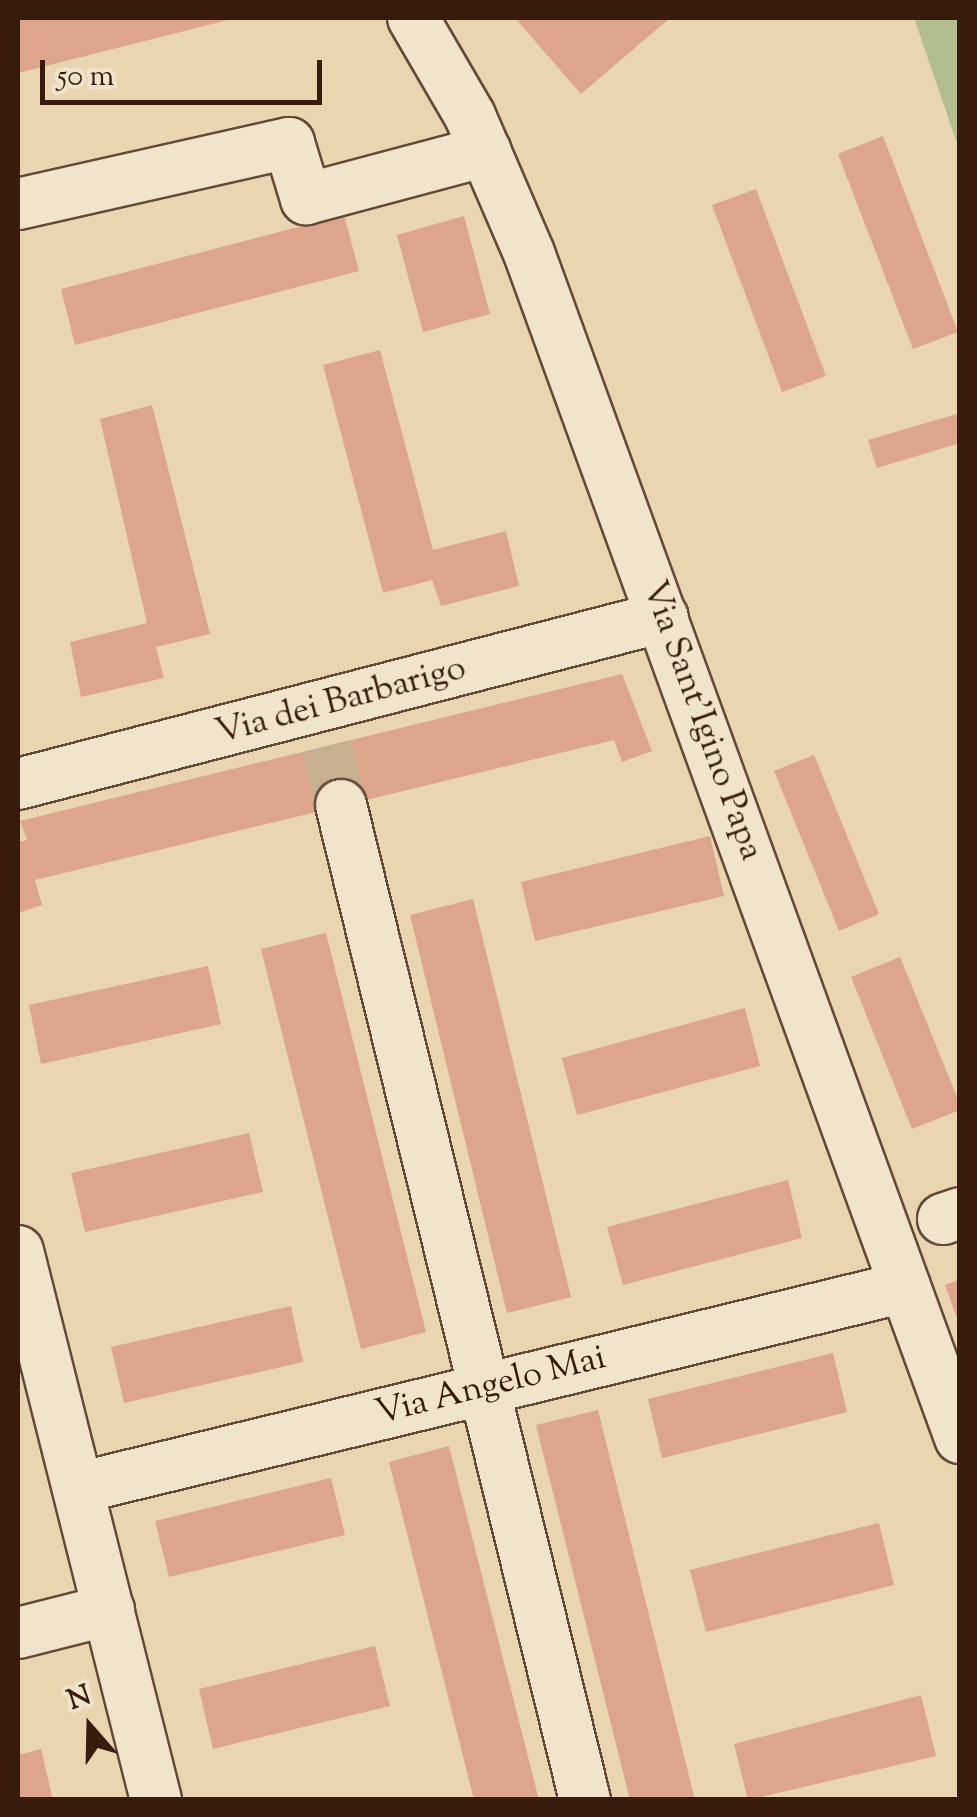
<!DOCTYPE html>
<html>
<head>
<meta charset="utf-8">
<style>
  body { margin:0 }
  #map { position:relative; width:977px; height:1817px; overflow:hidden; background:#e9d5b0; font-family:"Sorts Mill Goudy",serif }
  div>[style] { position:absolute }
  .green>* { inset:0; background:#b2be8e }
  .building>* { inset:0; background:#dda68c }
  .minor-tunnel>* { height:50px; margin-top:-25px; transform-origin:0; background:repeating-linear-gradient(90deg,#c6b08f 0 50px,transparent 0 75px) }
  .roads { filter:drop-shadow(2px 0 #644a36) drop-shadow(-2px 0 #644a36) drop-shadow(0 2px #644a36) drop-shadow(0 -2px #644a36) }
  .minor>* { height:50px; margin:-25px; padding:0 25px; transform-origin:25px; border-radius:25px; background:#f1e4cc }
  span { translate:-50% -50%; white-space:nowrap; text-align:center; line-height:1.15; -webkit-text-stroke:10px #f1e4cc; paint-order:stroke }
  .street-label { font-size:35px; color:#381b0d }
  .frame { position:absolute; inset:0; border:20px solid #381b0d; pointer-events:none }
  .north { position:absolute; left:40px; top:1677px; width:100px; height:100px; -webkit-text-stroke:8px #f1e4cc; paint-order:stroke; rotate:340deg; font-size:28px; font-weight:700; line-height:40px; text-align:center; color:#381b0d }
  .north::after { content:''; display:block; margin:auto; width:35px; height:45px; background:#381b0d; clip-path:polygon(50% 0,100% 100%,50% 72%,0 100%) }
  .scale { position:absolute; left:40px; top:60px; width:282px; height:45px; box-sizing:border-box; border:5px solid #381b0d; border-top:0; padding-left:12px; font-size:30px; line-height:35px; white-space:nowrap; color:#381b0d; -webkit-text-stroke:8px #f1e4cc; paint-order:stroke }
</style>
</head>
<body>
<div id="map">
  <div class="green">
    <i style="clip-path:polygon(914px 18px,959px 18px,959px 149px)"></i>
  </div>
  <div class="building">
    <i style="clip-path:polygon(232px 18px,232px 19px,18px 73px,18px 19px)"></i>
    <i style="clip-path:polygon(515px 18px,670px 18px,581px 94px)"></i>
    <i style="clip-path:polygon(883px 136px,958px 332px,913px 349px,838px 154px)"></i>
    <i style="clip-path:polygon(756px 189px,826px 376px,782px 392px,712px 205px)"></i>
    <i style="clip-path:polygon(344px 215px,359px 271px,75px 345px,61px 289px)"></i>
    <i style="clip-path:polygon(464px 216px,490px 314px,423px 332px,397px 235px)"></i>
    <i style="clip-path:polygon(380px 350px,433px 550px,506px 531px,519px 586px,441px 606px,432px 580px,383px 593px,323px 365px)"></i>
    <i style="clip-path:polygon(152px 405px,210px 634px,156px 647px,164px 678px,81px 697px,70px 642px,147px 623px,100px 419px)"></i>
    <i style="clip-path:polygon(960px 413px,960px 443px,877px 468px,868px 440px)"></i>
    <i style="clip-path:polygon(622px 674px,652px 751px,622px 762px,614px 740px,35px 880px,42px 905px,18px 913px,18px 842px,27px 840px,20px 821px)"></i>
    <i style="clip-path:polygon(814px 755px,879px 914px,839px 931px,774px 771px)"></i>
    <i style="clip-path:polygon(710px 836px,724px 896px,535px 941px,521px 882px)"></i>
    <i style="clip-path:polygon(473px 899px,571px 1297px,507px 1313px,410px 915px)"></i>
    <i style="clip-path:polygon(326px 933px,426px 1332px,361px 1349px,261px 949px)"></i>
    <i style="clip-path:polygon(900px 957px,960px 1104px,960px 1110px,912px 1129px,851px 977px)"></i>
    <i style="clip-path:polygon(208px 966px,221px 1024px,41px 1064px,29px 1005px)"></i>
    <i style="clip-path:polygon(745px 1008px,760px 1066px,577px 1115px,562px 1058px)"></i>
    <i style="clip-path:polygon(249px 1133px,263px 1192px,85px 1232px,71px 1173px)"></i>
    <i style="clip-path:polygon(788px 1180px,802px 1238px,623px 1285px,607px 1227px)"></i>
    <i style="clip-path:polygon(960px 1279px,960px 1324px,959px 1324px,945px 1285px)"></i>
    <i style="clip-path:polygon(291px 1306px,303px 1362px,124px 1403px,111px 1347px)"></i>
    <i style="clip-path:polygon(833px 1353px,847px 1412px,662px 1458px,648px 1399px)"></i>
    <i style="clip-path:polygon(598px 1410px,695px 1800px,630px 1800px,536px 1425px)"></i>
    <i style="clip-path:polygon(449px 1446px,539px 1800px,474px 1800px,389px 1462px)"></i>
    <i style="clip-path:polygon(331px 1478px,345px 1535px,169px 1577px,155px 1521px)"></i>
    <i style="clip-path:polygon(879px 1523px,894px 1585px,706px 1632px,690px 1570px)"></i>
    <i style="clip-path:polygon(375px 1646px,390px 1706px,213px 1749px,199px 1689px)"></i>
    <i style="clip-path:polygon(921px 1695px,936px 1756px,748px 1800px,734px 1744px)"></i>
    <i style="clip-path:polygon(41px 1749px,53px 1800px,18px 1800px,18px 1755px)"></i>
  </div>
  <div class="minor-tunnel">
    <i style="left:326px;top:746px;width:61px;rotate:75.7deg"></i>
  </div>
  <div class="roads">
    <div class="minor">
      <i style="left:413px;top:18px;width:113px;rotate:59.8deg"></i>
      <i style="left:470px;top:116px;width:149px;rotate:66.7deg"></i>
      <i style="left:529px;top:253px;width:1261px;rotate:70.01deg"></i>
      <i style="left:18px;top:204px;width:278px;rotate:-12.7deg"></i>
      <i style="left:289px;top:143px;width:59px;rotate:73.1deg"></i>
      <i style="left:306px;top:199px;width:186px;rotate:-14.9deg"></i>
      <i style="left:18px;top:784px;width:666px;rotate:-14.52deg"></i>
      <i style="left:341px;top:805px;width:1024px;rotate:76.22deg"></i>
      <i style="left:943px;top:1219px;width:18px;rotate:-19deg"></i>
      <i style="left:18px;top:1251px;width:566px;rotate:75.89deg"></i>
      <i style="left:78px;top:1488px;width:851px;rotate:-13.66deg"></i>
      <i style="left:18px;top:1633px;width:94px;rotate:-14.2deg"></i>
    </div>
  </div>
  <div class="street-label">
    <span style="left:341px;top:702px;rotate:-15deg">Via dei Barbarigo</span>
    <span style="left:701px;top:721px;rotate:70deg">Via Sant'Igino Papa</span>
    <span style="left:491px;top:1387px;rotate:-14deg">Via Angelo Mai</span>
  </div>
  <div class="frame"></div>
  <div class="north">N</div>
  <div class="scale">50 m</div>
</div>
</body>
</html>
